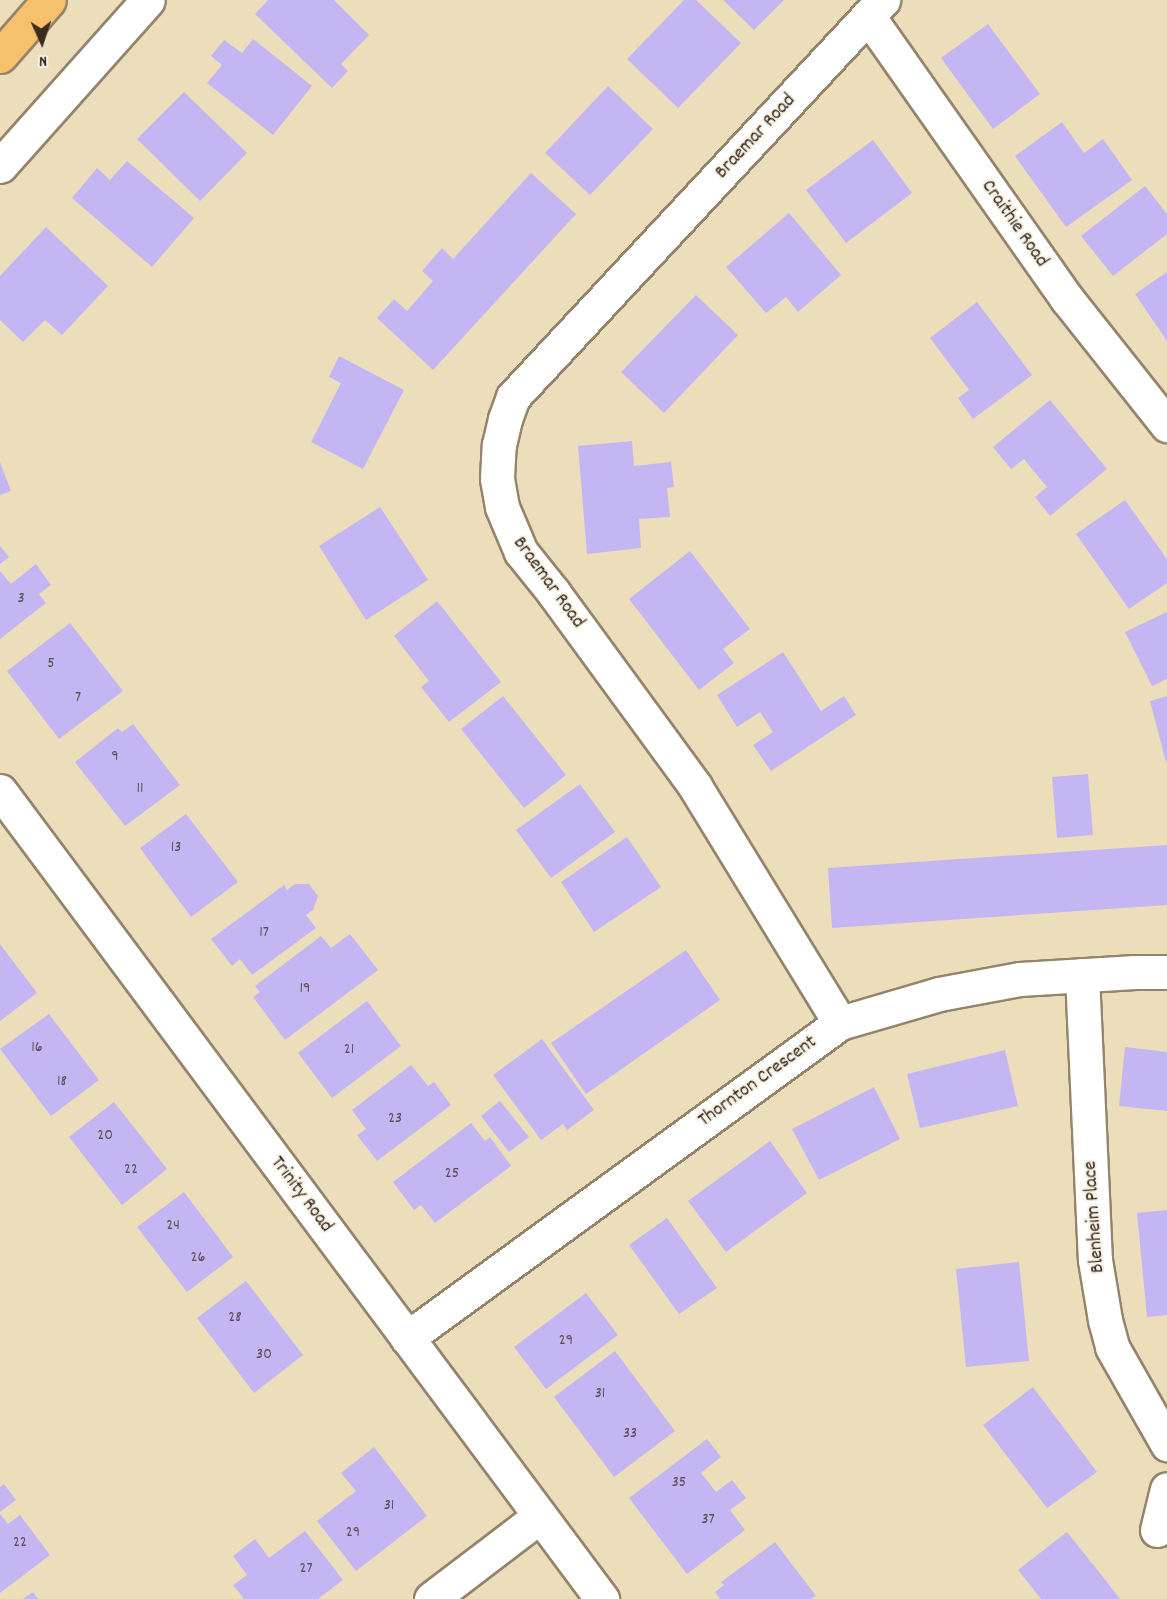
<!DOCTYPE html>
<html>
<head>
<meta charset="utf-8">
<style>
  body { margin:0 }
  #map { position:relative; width:1167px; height:1599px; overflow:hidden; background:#ecdeba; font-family:Dekko,sans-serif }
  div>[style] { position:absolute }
  .building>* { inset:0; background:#c4b6f3 }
  .roads { filter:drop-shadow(2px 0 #94846c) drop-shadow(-2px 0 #94846c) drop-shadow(0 2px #94846c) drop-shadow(0 -2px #94846c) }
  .minor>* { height:33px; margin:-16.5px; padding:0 16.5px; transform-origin:16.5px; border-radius:16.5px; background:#fff }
  .primary>* { height:33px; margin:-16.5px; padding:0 16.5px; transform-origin:16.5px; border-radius:16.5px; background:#f7c06c }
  span { translate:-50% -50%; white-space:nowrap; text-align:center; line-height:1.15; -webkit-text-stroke:4.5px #f7f3e8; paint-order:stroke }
  .number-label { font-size:16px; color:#5d4d53 }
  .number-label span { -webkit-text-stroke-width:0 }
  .street-label { font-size:20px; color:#3b2a1e }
  .north { position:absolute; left:12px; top:12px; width:60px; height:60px; -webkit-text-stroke:4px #f7f3e8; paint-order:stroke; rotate:177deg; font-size:16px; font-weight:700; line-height:24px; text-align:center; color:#3b2a1e }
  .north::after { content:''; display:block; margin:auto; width:21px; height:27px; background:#3b2a1e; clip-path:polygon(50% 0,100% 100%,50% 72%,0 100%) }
</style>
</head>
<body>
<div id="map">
  <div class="building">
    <i style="clip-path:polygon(268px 0,334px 0,369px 35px,341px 64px,348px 71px,332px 88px,255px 14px)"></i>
    <i style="clip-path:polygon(684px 0,696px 0,741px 43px,678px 108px,627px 59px)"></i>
    <i style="clip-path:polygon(723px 0,784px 0,754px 30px)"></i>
    <i style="clip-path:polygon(988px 24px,1040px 94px,993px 129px,941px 58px)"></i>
    <i style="clip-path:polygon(253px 39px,312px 86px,273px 135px,207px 83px,222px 65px,211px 56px,224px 40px,242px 53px)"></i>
    <i style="clip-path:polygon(608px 86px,653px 129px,590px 195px,545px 153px)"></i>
    <i style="clip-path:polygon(184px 92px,247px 153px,200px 201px,137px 139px)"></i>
    <i style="clip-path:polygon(1062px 122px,1084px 153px,1103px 139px,1132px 180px,1066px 227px,1015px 156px)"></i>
    <i style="clip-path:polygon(873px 140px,912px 193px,846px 243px,806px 190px)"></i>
    <i style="clip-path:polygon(127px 161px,194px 218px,152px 267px,72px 198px,97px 168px,110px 180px)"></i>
    <i style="clip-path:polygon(531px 173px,576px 214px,433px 370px,377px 318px,394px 299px,407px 311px,433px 281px,422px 271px,442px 248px,453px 259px)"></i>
    <i style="clip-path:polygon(1145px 186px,1167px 214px,1167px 234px,1113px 276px,1081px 236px)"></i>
    <i style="clip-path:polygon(789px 213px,841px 275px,798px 312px,786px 297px,766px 313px,726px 267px)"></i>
    <i style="clip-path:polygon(46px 227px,108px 286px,62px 335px,45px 320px,23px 342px,0 320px,0 276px)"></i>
    <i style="clip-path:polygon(1167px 272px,1167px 341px,1135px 294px)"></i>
    <i style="clip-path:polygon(696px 295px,738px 335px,664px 413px,621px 372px)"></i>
    <i style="clip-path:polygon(977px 302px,1032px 375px,973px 419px,958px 398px,969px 390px,930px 338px)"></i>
    <i style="clip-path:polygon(339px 356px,404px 390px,363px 469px,311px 442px,341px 383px,329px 377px)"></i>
    <i style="clip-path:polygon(1050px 400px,1107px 469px,1050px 516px,1035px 497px,1047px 487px,1036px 474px,1024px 459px,1011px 469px,993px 447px)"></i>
    <i style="clip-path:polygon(632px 441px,634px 466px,671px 462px,674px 487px,667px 488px,670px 517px,639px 519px,641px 548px,587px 554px,578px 446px)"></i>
    <i style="clip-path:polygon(0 462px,11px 491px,0 495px)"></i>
    <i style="clip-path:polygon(1125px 500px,1167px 559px,1167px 583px,1129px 609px,1076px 534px)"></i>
    <i style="clip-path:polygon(380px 507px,428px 580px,366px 620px,319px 546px)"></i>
    <i style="clip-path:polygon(0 546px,9px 557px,0 564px)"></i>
    <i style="clip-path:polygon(690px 551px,750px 629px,723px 649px,734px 663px,699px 690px,629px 599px)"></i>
    <i style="clip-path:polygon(36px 564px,51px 585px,39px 594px,46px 603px,0 639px,0 571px,11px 584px)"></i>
    <i style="clip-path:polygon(437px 601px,501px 682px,449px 722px,421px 687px,429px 681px,394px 636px)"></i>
    <i style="clip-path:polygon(1167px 612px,1167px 679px,1152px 686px,1125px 632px)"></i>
    <i style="clip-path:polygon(70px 623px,123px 691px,59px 739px,7px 671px)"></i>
    <i style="clip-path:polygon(783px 652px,821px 711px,844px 696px,856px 715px,771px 771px,753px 745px,773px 732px,760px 712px,737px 727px,717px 695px)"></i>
    <i style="clip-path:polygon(503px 696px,566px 775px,524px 808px,461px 729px)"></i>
    <i style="clip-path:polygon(1167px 696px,1167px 762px,1166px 762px,1150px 701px)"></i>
    <i style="clip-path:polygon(133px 724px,180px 785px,125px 826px,75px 762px,118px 728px,122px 732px)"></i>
    <i style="clip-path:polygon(1088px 774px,1093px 835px,1057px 838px,1052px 777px)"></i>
    <i style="clip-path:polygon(580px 784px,615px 832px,551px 878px,516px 830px)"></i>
    <i style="clip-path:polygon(186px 814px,238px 882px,191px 917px,140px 848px)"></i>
    <i style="clip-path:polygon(627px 837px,661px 887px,594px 932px,561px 882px)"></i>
    <i style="clip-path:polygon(1167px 845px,1167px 905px,832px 928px,828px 868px)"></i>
    <i style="clip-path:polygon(295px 884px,309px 884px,318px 896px,313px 910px,306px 915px,316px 928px,252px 975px,240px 959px,232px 966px,211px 939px,284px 885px,287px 890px)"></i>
    <i style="clip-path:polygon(350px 934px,378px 970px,285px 1040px,253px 997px,260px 992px,255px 986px,321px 936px,331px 948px)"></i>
    <i style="clip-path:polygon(0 944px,37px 993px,0 1021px)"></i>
    <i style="clip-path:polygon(686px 950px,720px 1000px,586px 1094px,551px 1043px)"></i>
    <i style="clip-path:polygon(367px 1001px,401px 1046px,332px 1098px,298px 1053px)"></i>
    <i style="clip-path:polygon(49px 1014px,99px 1080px,51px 1116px,0 1049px)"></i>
    <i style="clip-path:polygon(542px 1039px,594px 1110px,567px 1130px,563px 1124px,541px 1140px,493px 1075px)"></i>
    <i style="clip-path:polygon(1125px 1047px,1167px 1052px,1167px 1111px,1119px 1106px)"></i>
    <i style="clip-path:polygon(1005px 1050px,1018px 1106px,920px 1128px,907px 1074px)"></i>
    <i style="clip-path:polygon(411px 1065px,428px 1086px,434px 1082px,451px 1105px,377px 1161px,357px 1135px,366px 1129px,352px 1110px)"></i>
    <i style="clip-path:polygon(874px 1087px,900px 1139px,819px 1180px,792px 1129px)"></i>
    <i style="clip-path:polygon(500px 1101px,529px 1137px,509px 1152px,481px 1116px)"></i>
    <i style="clip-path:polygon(114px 1102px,167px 1169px,122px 1205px,69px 1137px)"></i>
    <i style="clip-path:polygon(471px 1123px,485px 1141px,490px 1137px,511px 1166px,435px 1223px,421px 1205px,414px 1210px,393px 1182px)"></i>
    <i style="clip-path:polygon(770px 1141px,807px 1193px,726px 1252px,688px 1201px)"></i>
    <i style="clip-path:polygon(184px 1192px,233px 1257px,187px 1292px,137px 1227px)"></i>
    <i style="clip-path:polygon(1167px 1210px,1167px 1315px,1147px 1317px,1137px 1213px)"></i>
    <i style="clip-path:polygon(667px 1218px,717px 1288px,679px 1314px,629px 1245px)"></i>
    <i style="clip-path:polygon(1019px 1262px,1029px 1361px,966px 1367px,956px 1269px)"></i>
    <i style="clip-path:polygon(246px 1281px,303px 1355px,254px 1393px,197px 1318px)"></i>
    <i style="clip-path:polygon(586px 1293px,618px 1335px,546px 1389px,514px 1347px)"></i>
    <i style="clip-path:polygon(615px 1351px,675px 1431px,614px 1477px,554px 1397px)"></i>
    <i style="clip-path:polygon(1033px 1387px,1097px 1472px,1047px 1508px,983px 1425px)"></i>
    <i style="clip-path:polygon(707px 1439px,721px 1457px,701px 1473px,716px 1492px,732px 1480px,746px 1498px,730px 1510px,745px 1530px,687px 1574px,629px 1498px)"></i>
    <i style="clip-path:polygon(374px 1447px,427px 1516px,356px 1571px,317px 1521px,356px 1491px,341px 1473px)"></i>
    <i style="clip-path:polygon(4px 1484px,16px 1500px,0 1512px,0 1487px)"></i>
    <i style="clip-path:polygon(0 1514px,8px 1524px,20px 1515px,50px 1555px,0 1593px)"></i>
    <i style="clip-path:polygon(305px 1531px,343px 1580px,318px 1599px,244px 1599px,233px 1585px,247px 1575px,233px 1556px,255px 1539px,269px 1558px)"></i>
    <i style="clip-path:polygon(1067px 1532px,1103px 1577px,1120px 1599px,1041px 1599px,1018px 1570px)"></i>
    <i style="clip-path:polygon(775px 1542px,816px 1596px,811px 1599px,720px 1599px,715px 1592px,724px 1585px,721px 1582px)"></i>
    <i style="clip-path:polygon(33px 1592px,38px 1599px,23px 1599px)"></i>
  </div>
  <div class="roads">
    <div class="minor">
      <i style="left:868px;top:16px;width:346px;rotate:54.9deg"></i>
      <i style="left:1067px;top:299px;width:161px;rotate:51.6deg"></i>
      <i style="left:0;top:166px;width:222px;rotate:-48.3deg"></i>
      <i style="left:0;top:791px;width:1008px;rotate:53.31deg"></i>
      <i style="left:1082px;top:975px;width:285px;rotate:87.4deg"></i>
      <i style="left:1095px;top:1260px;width:61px;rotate:80.5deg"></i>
      <i style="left:1105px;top:1320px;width:28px;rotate:75deg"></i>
      <i style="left:1112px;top:1347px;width:112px;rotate:60.4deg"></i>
      <i style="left:840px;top:1023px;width:278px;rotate:-121.5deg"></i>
      <i style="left:695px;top:786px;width:239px;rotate:-126.2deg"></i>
      <i style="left:554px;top:593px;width:53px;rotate:-128.8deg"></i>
      <i style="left:521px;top:552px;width:49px;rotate:-112.9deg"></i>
      <i style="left:502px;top:507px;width:29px;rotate:-100deg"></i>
      <i style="left:497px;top:478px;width:33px;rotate:-87deg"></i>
      <i style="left:499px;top:445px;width:27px;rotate:-77deg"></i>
      <i style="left:505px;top:419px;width:23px;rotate:-70deg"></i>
      <i style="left:513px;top:397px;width:543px;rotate:-47.02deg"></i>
      <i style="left:407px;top:1338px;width:535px;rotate:-36.04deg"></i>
      <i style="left:840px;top:1023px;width:103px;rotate:-16.3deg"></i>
      <i style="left:939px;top:994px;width:82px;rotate:-10.5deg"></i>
      <i style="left:1020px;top:979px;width:115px;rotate:-3.5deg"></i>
      <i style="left:1135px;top:972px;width:32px"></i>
      <i style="left:1157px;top:1530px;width:42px;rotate:-76.3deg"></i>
      <i style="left:431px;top:1599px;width:137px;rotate:-37.3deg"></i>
    </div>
    <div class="primary">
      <i style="left:0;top:56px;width:74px;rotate:-48.8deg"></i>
    </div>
  </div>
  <div class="number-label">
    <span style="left:21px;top:599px">3</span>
    <span style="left:51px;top:664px">5</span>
    <span style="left:78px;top:698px">7</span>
    <span style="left:115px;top:757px">9</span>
    <span style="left:140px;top:789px">11</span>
    <span style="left:176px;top:848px">13</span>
    <span style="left:264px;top:933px">17</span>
    <span style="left:305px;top:989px">19</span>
    <span style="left:37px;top:1048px">16</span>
    <span style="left:349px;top:1050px">21</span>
    <span style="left:62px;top:1082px">18</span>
    <span style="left:395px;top:1119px">23</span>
    <span style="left:105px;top:1136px">20</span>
    <span style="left:131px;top:1170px">22</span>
    <span style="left:452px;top:1174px">25</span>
    <span style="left:173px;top:1226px">24</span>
    <span style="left:198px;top:1258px">26</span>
    <span style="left:235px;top:1318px">28</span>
    <span style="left:566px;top:1341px">29</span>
    <span style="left:264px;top:1355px">30</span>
    <span style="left:600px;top:1394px">31</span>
    <span style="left:630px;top:1434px">33</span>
    <span style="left:679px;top:1483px">35</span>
    <span style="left:389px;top:1506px">31</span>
    <span style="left:708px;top:1520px">37</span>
    <span style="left:353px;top:1533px">29</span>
    <span style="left:20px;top:1543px">22</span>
    <span style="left:306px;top:1569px">27</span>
  </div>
  <div class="street-label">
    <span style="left:756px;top:137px;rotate:-47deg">Braemar Road</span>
    <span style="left:1014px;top:224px;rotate:55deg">Craithie Road</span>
    <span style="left:548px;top:583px;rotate:54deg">Braemar Road</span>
    <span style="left:758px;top:1082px;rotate:-36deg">Thornton Crescent</span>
    <span style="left:301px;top:1195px;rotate:53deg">Trinity Road</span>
    <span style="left:1095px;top:1217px;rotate:-94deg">Blenheim Place</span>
  </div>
  <div class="north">N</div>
</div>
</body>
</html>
